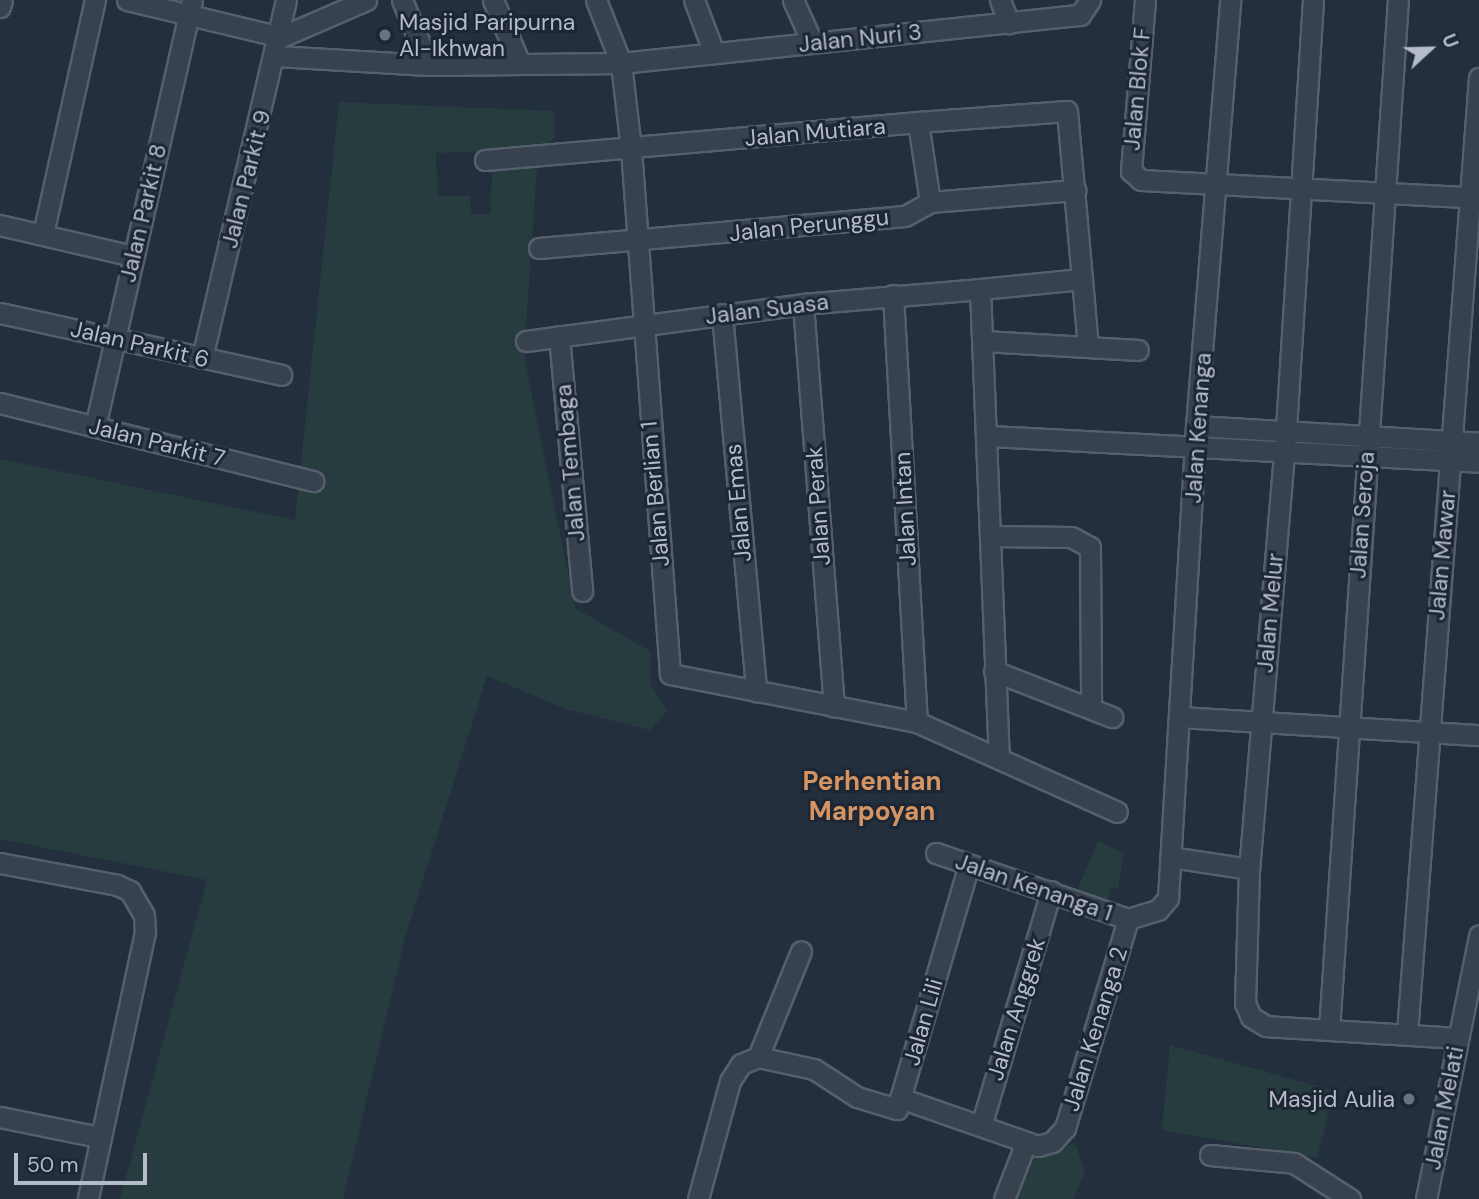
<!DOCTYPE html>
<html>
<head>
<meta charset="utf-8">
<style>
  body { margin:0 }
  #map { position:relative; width:1479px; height:1199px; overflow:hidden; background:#242f3e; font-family:"DM Sans",sans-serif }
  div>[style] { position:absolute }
  .green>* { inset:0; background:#263c3f }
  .roads { filter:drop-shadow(2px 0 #565f6c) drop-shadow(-2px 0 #565f6c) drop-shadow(0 2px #565f6c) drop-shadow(0 -2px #565f6c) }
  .minor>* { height:19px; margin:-9.5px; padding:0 9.5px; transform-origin:9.5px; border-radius:9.5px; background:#38414e }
  .dots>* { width:19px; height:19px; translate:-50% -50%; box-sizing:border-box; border:4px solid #1d2633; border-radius:50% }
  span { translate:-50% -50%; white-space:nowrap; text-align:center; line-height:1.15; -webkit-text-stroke:6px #1d2633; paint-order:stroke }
  .poi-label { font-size:23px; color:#b4bcc9 }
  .left { translate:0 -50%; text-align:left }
  .right { translate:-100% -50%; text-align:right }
  .street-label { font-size:23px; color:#b4bcc9 }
  .quarter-label { font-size:26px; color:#d59563; font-weight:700 }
  .north { position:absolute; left:1395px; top:14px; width:70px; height:70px; -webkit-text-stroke:5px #1d2633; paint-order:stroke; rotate:68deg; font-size:19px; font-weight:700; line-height:28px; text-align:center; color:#b4bcc9 }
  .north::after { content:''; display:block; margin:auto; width:24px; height:32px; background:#b4bcc9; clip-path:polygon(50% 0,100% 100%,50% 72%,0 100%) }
  .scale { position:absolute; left:14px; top:1153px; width:133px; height:32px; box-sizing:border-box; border:4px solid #b4bcc9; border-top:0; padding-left:9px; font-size:21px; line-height:24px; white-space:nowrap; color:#b4bcc9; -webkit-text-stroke:5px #1d2633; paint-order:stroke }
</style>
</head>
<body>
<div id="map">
  <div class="green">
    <i style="clip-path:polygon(339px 102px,554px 111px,555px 138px,537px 150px,436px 153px,438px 196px,470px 196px,471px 214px,490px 214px,492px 170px,537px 167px,524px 355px,575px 608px,650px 651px,651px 685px,667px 711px,650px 730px,566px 709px,487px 676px,406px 934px,343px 1199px,120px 1199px,207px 880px,0 839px,0 459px,295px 520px)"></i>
    <i style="clip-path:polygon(1098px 841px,1124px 853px,1118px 888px,1110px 888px,1105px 911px,1074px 898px)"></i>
    <i style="clip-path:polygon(1170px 1045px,1334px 1091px,1317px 1158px,1162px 1130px)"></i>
    <i style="clip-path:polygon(1075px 1143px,1085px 1171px,1074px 1199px,1021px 1199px,1015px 1194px,1022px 1169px,1036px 1155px)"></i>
  </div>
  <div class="roads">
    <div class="minor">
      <i style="left:127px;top:0;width:158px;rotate:13.5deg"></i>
      <i style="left:281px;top:37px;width:93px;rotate:-23.5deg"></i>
      <i style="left:402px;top:0;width:70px;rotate:67.4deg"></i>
      <i style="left:493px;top:0;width:69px;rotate:67.1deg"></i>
      <i style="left:596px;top:0;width:68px;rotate:68.4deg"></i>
      <i style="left:621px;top:63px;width:87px;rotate:83.4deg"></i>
      <i style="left:631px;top:149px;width:526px;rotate:85.75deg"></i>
      <i style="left:670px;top:674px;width:252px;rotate:11deg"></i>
      <i style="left:917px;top:722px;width:219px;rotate:24.2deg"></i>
      <i style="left:694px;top:0;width:57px;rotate:69.3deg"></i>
      <i style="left:793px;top:0;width:46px;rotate:65.7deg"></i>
      <i style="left:1000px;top:0;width:25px;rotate:69deg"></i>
      <i style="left:1145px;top:0;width:172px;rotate:94.7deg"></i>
      <i style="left:1131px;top:171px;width:13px;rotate:42deg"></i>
      <i style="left:1141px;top:180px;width:338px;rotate:3deg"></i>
      <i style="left:1313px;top:0;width:431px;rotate:93.6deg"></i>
      <i style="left:1286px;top:430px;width:441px;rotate:94.8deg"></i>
      <i style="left:1249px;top:869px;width:134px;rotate:91.7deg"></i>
      <i style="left:1245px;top:1003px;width:15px;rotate:67deg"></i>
      <i style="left:1251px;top:1017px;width:17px;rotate:31deg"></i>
      <i style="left:1266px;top:1026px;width:191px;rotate:3.6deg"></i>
      <i style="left:0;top:7px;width:7px;rotate:-74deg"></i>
      <i style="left:276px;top:56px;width:153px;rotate:3.4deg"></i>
      <i style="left:429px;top:65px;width:192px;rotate:-0.6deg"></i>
      <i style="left:621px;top:63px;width:462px;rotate:-6deg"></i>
      <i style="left:1080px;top:15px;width:18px;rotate:-56deg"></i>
      <i style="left:918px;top:122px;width:149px;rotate:-4.2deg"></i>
      <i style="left:1067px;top:111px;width:169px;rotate:84.9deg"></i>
      <i style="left:1082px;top:279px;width:102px;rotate:174.4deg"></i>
      <i style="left:485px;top:160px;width:435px;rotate:-5deg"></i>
      <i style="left:918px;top:122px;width:81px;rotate:81.5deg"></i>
      <i style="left:0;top:225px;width:137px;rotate:13.1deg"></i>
      <i style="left:43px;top:234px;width:240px;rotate:-77.5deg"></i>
      <i style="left:539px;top:248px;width:367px;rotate:-5deg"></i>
      <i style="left:905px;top:216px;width:29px;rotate:-29deg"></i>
      <i style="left:930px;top:202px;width:146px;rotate:-4.7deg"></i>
      <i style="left:1082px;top:279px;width:68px;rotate:85deg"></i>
      <i style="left:893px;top:295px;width:428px;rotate:86.8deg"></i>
      <i style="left:803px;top:304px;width:404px;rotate:85.6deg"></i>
      <i style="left:0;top:313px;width:288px;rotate:12.4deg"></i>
      <i style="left:722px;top:314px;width:379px;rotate:84.8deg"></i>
      <i style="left:559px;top:336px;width:256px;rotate:84.8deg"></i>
      <i style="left:526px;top:341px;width:279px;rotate:-7.6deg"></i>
      <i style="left:803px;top:304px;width:178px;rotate:-4.8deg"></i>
      <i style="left:980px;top:289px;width:467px;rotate:87.7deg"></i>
      <i style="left:984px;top:341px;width:154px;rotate:3.3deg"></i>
      <i style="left:202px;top:358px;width:368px;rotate:-76.8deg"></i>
      <i style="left:0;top:403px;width:323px;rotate:14deg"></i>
      <i style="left:1196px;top:426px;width:284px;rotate:3.4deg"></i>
      <i style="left:95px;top:427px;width:438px;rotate:-77.2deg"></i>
      <i style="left:990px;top:436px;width:490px;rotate:3deg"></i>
      <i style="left:991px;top:536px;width:80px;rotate:0.7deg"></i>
      <i style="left:1071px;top:537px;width:21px;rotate:28deg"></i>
      <i style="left:1090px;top:547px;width:158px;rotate:89.6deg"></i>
      <i style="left:994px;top:671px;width:127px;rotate:21.3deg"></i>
      <i style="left:1181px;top:717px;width:299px;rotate:3.5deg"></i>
      <i style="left:936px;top:853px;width:203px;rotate:19deg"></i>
      <i style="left:1128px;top:919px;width:31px;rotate:-17deg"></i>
      <i style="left:1158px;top:910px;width:16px;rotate:-50deg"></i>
      <i style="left:1168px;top:898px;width:473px;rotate:-86.6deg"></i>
      <i style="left:1196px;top:426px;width:427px;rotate:-85.4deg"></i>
      <i style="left:1171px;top:857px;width:79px;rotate:8.7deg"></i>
      <i style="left:0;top:863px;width:119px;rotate:10.6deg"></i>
      <i style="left:117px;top:885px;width:14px;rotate:25deg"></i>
      <i style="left:130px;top:891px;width:28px;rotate:60deg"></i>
      <i style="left:144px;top:915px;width:17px;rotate:87deg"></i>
      <i style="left:145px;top:932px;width:273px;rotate:102.1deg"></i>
      <i style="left:1329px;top:1030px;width:1032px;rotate:-86.17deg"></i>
      <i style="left:1407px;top:1033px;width:958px;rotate:-85.69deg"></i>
      <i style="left:758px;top:1057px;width:114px;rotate:-67.9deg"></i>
      <i style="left:900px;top:1098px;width:146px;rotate:19.2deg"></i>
      <i style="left:1038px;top:1146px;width:15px;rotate:-16deg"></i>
      <i style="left:1052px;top:1142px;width:19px;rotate:-47deg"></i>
      <i style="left:1065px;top:1128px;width:218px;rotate:-73.2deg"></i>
      <i style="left:0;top:1117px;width:101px;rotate:11.4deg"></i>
      <i style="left:981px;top:1126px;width:245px;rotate:-73.4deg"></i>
      <i style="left:1210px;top:1155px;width:84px;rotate:5.4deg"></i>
      <i style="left:1294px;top:1163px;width:67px;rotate:32.7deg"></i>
      <i style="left:698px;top:1199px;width:122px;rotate:-74.8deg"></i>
      <i style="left:730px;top:1081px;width:20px;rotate:-57deg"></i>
      <i style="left:741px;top:1064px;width:18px;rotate:-22deg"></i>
      <i style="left:758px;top:1057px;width:57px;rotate:12.1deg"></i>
      <i style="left:814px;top:1069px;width:51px;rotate:33.1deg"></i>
      <i style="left:857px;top:1097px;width:42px;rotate:16.7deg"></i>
      <i style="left:897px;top:1109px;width:254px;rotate:-73.6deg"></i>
      <i style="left:1004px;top:1199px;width:61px;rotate:-68.9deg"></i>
      <i style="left:1426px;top:1199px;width:269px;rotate:-78.6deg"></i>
    </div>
  </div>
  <div class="dots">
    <i style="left:385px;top:35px;background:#6b7280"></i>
    <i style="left:1409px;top:1099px;background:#6b7280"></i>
  </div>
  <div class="poi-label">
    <span class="left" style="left:399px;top:35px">Masjid Paripurna<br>Al-Ikhwan</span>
    <span class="right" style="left:1395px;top:1099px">Masjid Aulia</span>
  </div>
  <div class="street-label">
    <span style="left:860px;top:38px;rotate:-6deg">Jalan Nuri 3</span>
    <span style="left:1137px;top:89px;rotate:-85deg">Jalan Blok F</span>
    <span style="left:815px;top:132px;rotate:-5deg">Jalan Mutiara</span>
    <span style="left:246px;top:179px;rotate:-76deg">Jalan Parkit 9</span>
    <span style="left:143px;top:213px;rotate:-77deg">Jalan Parkit 8</span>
    <span style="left:809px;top:225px;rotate:-6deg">Jalan Perunggu</span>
    <span style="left:767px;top:309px;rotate:-7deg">Jalan Suasa</span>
    <span style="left:140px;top:344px;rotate:13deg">Jalan Parkit 6</span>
    <span style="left:1198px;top:428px;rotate:-86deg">Jalan Kenanga</span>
    <span style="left:157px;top:442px;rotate:14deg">Jalan Parkit 7</span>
    <span style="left:570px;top:463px;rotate:-95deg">Jalan Tembaga</span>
    <span style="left:655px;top:494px;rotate:-95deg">Jalan Berlian 1</span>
    <span style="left:738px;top:503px;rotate:-95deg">Jalan Emas</span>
    <span style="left:818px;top:506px;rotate:-94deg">Jalan Perak</span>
    <span style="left:905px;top:509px;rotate:-93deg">Jalan Intan</span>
    <span style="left:1362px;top:515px;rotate:-86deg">Jalan Seroja</span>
    <span style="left:1442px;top:555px;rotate:-85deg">Jalan Mawar</span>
    <span style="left:1270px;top:613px;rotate:-85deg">Jalan Melur</span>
    <span style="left:1034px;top:887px;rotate:19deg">Jalan Kenanga 1</span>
    <span style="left:1016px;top:1009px;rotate:-73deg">Jalan Anggrek</span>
    <span style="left:923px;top:1022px;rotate:-74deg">Jalan Lili</span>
    <span style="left:1095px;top:1029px;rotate:-73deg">Jalan Kenanga 2</span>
    <span style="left:1444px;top:1108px;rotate:-79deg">Jalan Melati</span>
  </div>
  <div class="quarter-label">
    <span style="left:872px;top:797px">Perhentian<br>Marpoyan</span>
  </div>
  <div class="north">U</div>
  <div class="scale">50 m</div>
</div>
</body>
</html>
